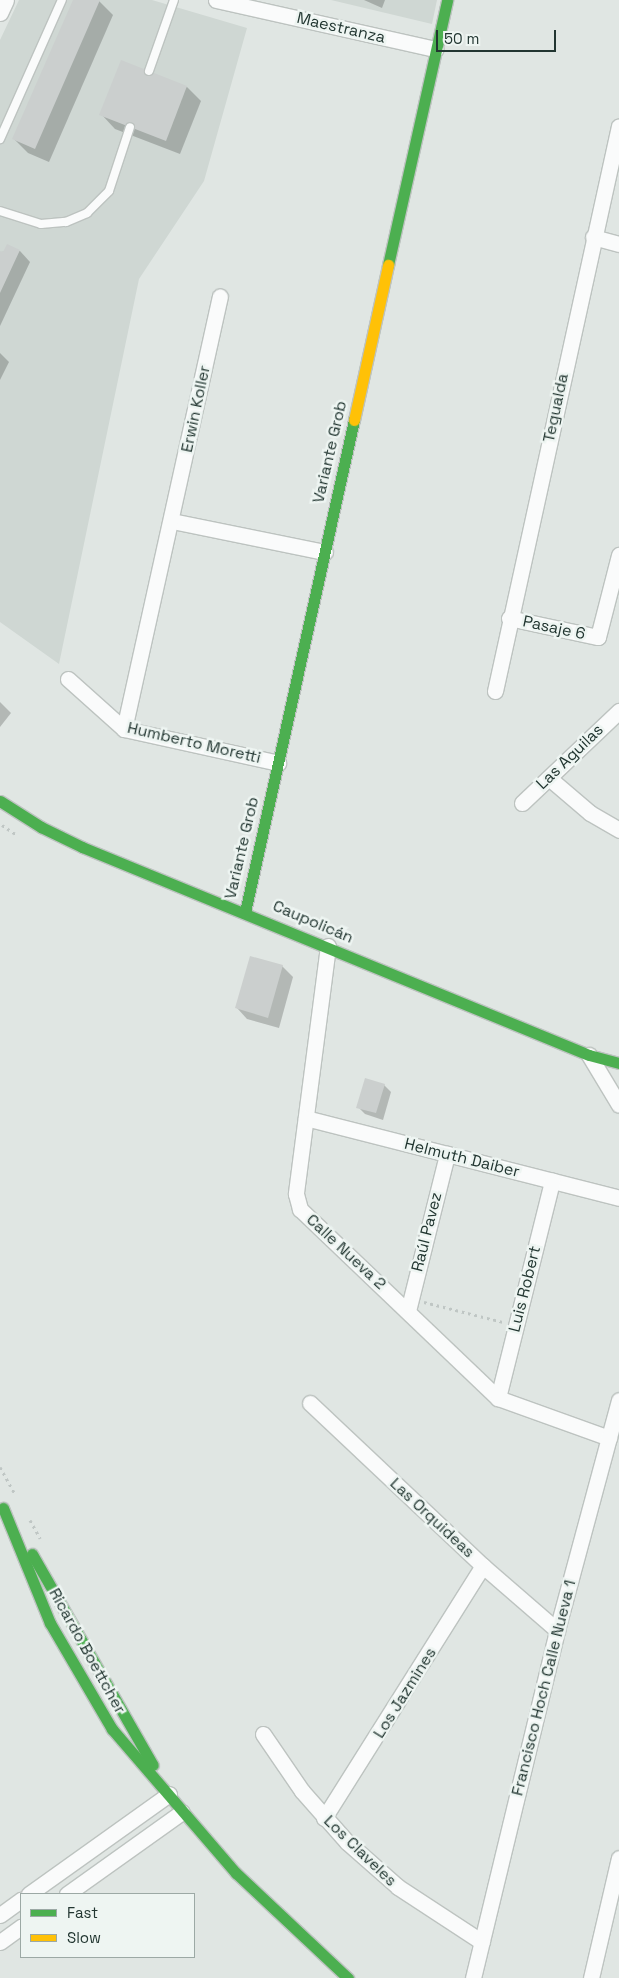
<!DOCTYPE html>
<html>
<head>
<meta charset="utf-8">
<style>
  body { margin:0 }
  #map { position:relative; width:619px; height:1978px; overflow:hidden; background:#e0e6e3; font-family:"Space Grotesk",sans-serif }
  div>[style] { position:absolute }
  .built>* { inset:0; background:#cfd7d3 }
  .shadow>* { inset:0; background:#0003 }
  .building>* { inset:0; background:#cbcfce }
  .path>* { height:3px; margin-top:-1.5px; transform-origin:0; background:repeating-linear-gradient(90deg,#bfc6c4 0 2.5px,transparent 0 6.5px) }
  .roads { filter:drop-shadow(1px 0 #bdc3c0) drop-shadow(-1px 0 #bdc3c0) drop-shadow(0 1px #bdc3c0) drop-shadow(0 -1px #bdc3c0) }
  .lane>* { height:8px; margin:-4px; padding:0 4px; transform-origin:4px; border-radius:4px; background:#fafbfb }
  .street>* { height:15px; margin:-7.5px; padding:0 7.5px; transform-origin:7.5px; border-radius:7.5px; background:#fafbfb }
  .fast>* { height:11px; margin:-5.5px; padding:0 5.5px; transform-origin:5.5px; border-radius:5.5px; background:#4caf50 }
  .slow>* { height:11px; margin:-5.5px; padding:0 5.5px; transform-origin:5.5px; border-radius:5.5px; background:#ffc107 }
  span { translate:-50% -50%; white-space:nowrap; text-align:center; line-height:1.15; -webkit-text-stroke:5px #eef5f2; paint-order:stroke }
  .street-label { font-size:16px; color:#223631 }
  .legend { position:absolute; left:20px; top:1893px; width:175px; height:65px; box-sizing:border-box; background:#eef5f2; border:1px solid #9ca9a5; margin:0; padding:6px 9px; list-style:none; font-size:15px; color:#223631 }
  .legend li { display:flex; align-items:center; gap:10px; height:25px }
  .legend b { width:25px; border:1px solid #9ca9a5 }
  .scale { position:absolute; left:436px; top:30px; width:120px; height:22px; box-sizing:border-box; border:2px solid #223631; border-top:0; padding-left:6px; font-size:15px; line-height:18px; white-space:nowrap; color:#223631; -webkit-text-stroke:4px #eef5f2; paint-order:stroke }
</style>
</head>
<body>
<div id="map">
  <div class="built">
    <i style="clip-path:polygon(19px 0,152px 0,247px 28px,204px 181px,139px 279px,59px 664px,0 622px,0 40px)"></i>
    <i style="clip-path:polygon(331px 0,437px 0,432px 24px)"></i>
  </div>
  <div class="shadow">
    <i style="clip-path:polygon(74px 0,98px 0,113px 15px,49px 162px,28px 153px,14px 139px)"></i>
    <i style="clip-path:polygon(364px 0,385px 0,382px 8px)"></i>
    <i style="clip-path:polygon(187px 87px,201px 101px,180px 154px,115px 129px,101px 114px)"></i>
    <i style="clip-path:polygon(20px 251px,30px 262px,0 326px,0 252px)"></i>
    <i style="clip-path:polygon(0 353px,9px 362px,0 380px)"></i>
    <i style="clip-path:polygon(0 702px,11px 713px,0 727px)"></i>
    <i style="clip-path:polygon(282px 966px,293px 977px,279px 1028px,247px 1019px,237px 1008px)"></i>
    <i style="clip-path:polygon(384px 1085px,391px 1092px,383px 1120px,365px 1114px,358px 1107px)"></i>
  </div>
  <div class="building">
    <i style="clip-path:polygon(73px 0,100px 0,35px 149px,12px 139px)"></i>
    <i style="clip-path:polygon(121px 60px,187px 86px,166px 141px,99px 115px)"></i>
    <i style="clip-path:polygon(7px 244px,20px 250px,0 293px,0 251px,3px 252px)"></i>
    <i style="clip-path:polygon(250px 956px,283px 965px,268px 1018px,235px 1008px)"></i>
    <i style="clip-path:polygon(365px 1078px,385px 1084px,376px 1113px,356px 1108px)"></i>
  </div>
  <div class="path">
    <i style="left:2px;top:825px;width:18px;rotate:34deg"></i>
    <i style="left:424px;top:1302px;width:81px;rotate:14.2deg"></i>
    <i style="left:0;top:1467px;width:29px;rotate:61deg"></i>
    <i style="left:30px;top:1520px;width:21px;rotate:61deg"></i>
  </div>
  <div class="roads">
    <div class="lane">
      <i style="left:149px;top:71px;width:75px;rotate:-70.6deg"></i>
      <i style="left:0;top:139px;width:152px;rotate:-66deg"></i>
      <i style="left:0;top:211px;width:43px;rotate:17.6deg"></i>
      <i style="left:41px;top:224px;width:25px;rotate:-5deg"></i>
      <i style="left:66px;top:222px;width:23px;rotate:-23deg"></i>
      <i style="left:87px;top:213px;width:31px;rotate:-45deg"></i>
      <i style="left:109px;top:191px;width:67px;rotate:-71.8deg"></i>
    </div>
    <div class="street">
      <i style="left:216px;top:0;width:225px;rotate:12.6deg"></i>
      <i style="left:0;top:13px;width:14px;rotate:-65deg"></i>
      <i style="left:593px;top:237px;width:27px;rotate:15deg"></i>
      <i style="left:172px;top:521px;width:156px;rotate:11.5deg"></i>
      <i style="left:509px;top:618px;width:91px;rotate:12.1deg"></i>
      <i style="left:598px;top:637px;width:85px;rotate:-75.6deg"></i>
      <i style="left:68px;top:679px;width:75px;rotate:41.8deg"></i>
      <i style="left:124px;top:729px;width:158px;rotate:12.4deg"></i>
      <i style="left:495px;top:691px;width:578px;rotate:-77.62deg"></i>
      <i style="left:124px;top:729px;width:443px;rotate:-77.5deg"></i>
      <i style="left:549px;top:778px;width:54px;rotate:40.5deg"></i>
      <i style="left:590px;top:813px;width:34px;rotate:30deg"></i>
      <i style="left:522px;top:803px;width:134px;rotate:-43.5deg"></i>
      <i style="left:328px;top:946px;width:250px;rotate:97.4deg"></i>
      <i style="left:296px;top:1194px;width:16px;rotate:75deg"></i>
      <i style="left:300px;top:1209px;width:274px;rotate:43.7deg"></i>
      <i style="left:498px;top:1398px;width:118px;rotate:19.8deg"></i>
      <i style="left:589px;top:1055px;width:58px;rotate:59deg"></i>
      <i style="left:306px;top:1118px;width:323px;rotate:14.3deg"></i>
      <i style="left:408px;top:1311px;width:162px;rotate:-76deg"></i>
      <i style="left:498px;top:1398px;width:224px;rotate:-76deg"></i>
      <i style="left:310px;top:1403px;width:238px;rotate:43.3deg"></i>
      <i style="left:483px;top:1566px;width:98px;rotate:40.9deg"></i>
      <i style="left:263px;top:1734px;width:69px;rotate:55.6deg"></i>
      <i style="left:302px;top:1791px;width:68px;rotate:48.6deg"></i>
      <i style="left:347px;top:1842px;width:68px;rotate:41.4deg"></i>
      <i style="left:398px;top:1887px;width:100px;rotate:33.2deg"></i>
      <i style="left:324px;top:1818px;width:298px;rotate:-57.8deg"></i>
      <i style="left:29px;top:1894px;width:172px;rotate:-35.5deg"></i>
      <i style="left:67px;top:1894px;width:141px;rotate:-35.5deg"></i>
      <i style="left:0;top:1915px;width:26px;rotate:-36deg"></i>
      <i style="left:0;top:1942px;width:26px;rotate:-36deg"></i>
      <i style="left:473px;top:1978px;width:358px;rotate:-76.4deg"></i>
      <i style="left:557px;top:1630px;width:238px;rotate:-74.9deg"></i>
      <i style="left:591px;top:1978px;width:123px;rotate:-76.9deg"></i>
    </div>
    <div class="fast">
      <i style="left:388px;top:265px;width:271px;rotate:-77.4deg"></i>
      <i style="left:0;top:801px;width:49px;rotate:32.4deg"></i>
      <i style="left:41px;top:827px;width:46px;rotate:26deg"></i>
      <i style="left:82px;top:847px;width:548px;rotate:22.31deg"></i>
      <i style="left:589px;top:1055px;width:31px;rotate:15deg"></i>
      <i style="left:245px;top:912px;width:504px;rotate:-77.51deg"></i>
      <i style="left:3px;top:1508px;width:124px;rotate:67.8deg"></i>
      <i style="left:50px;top:1623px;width:123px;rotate:59.7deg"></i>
      <i style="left:112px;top:1729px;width:190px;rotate:49.3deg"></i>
      <i style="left:236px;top:1873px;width:154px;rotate:43.2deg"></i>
      <i style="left:32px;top:1554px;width:243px;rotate:60.2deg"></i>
    </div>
    <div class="slow">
      <i style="left:354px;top:420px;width:159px;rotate:-77.6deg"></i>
    </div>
  </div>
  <div class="street-label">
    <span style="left:341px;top:28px;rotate:13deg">Maestranza</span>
    <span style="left:556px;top:408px;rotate:-78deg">Tegualda</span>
    <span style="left:196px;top:409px;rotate:-78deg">Erwin Koller</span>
    <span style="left:330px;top:452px;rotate:-77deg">Variante Grob</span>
    <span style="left:554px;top:628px;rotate:12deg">Pasaje 6</span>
    <span style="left:194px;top:743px;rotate:13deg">Humberto Moretti</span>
    <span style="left:570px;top:757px;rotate:-44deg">Las Aguilas</span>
    <span style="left:242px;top:848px;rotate:-77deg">Variante Grob</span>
    <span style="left:313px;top:922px;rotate:23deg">Caupolicán</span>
    <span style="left:462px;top:1158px;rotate:14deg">Helmuth Daiber</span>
    <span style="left:427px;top:1232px;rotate:-76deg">Raúl Pavez</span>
    <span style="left:346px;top:1252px;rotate:43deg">Calle Nueva 2</span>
    <span style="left:525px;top:1289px;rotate:-76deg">Luis Robert</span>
    <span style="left:432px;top:1518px;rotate:43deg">Las Orquideas</span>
    <span style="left:87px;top:1651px;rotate:61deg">Ricardo Boettcher</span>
    <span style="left:544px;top:1688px;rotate:-76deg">Francisco Hoch Calle Nueva 1</span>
    <span style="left:405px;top:1693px;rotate:-58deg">Los Jazmines</span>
    <span style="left:360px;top:1851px;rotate:44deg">Los Claveles</span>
  </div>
  <ul class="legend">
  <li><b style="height:6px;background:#4caf50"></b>Fast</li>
  <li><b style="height:6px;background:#ffc107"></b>Slow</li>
  </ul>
  <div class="scale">50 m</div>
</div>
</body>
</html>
